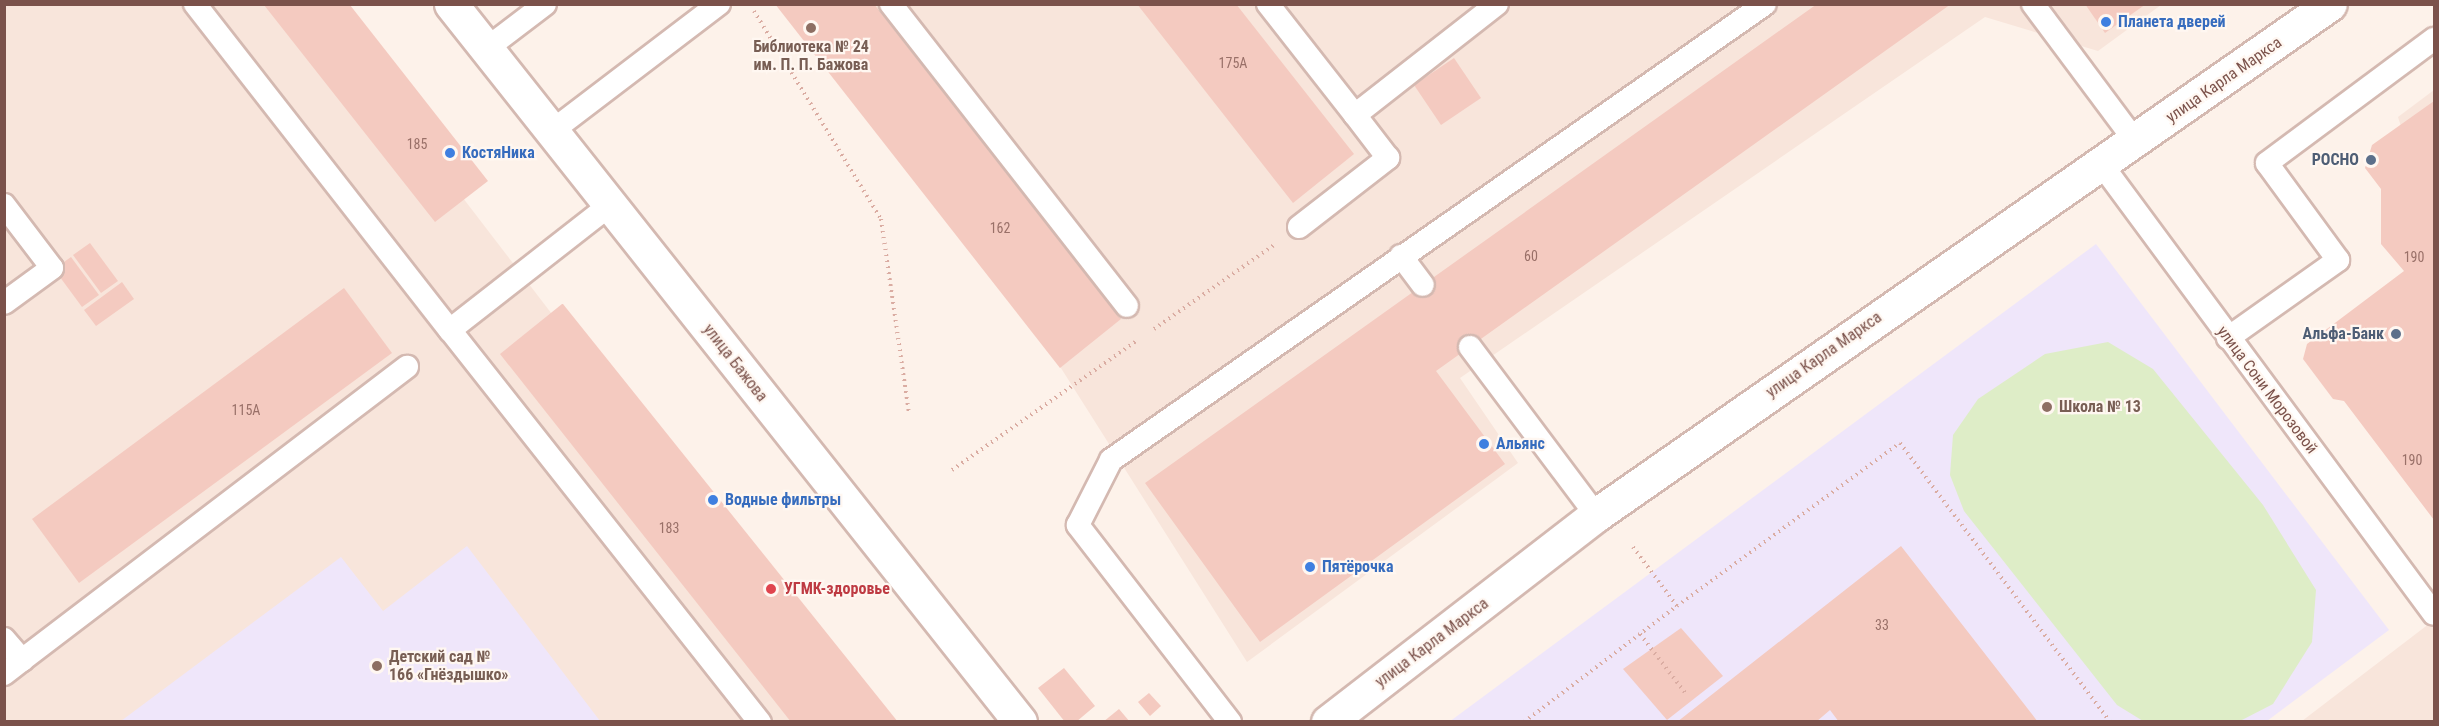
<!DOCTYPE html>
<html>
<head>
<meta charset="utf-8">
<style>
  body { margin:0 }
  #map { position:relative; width:2439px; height:726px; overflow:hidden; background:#fdf2ea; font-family:"Roboto Condensed",sans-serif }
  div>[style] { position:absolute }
  .residential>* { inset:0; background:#f8e5db }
  .education>* { inset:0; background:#efe6fa }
  .green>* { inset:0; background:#deedc7 }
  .building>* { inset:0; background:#f4cac0 }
  .path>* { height:4px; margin-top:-2px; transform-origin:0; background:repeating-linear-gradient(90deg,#daaca2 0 1.5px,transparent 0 6px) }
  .roads { filter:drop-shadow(2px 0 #d4b9b1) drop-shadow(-2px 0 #d4b9b1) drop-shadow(0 2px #d4b9b1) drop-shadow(0 -2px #d4b9b1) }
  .lane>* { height:22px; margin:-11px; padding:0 11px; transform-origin:11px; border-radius:11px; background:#fff }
  .street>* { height:33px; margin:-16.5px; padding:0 16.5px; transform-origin:16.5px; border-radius:16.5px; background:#fff }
  .dots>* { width:16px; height:16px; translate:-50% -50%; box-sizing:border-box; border:3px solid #fff7f1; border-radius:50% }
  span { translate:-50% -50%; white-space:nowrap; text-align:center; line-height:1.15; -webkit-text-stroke:4.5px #fff7f1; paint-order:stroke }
  .number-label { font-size:14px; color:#997068 }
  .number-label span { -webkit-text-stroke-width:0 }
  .shop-label { font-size:16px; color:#366cbe; font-weight:700 }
  .left { translate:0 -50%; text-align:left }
  .education-label { font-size:16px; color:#785e54; font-weight:700 }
  .street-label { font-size:16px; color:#7b524b }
  .service-label { font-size:16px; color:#4e5e75; font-weight:700 }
  .right { translate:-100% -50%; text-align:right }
  .health-label { font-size:16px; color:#be3a42; font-weight:700 }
  .frame { position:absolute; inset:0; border:6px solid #7b524b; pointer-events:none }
</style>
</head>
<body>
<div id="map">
  <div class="residential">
    <i style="clip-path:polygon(4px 5px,315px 5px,864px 721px,5px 721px)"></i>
    <i style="clip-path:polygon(824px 5px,2161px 5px,2098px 51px,1985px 17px,1460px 378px,1518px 463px,1247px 662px,835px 11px)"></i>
    <i style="clip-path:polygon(2434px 90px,2434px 230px,2398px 117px)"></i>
    <i style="clip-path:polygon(2434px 620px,2434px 721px,2302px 721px)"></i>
  </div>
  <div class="education">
    <i style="clip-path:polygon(2096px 244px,2389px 630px,2267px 721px,1449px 722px)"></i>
    <i style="clip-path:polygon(467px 546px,600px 721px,121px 721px,341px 557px,383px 611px)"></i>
  </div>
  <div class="green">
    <i style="clip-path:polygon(2108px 342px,2153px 369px,2263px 505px,2316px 590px,2312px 642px,2273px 704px,2240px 721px,2143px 721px,2117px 705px,1964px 511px,1950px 475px,1953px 435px,1978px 399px,2045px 354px)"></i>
  </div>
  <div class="building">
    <i style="clip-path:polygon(775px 4px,874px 4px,1121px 319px,1060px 368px)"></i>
    <i style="clip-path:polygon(1137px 4px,1236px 4px,1354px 154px,1293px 203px)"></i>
    <i style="clip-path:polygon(1817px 4px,1951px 4px,1436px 371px,1505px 464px,1260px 642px,1145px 483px)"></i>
    <i style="clip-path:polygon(2085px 4px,2146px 4px,2105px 33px)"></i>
    <i style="clip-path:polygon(264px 5px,350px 5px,488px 181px,435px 222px)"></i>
    <i style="clip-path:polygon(1454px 58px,1481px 98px,1441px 125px,1414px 85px)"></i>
    <i style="clip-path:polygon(2434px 101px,2434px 520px,2344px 401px,2333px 399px,2303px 359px,2307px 344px,2404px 271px,2381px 244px,2381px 189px,2365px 168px,2372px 145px)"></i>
    <i style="clip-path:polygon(90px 243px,118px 281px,101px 293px,73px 255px)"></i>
    <i style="clip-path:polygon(71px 257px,99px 295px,82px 307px,54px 269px)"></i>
    <i style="clip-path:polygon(122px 282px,134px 299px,96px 326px,84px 310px)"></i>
    <i style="clip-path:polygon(344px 288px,392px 353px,79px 583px,32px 519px)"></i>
    <i style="clip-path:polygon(562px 304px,563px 304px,898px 722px,791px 722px,500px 354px)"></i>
    <i style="clip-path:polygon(1901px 546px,2038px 722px,1839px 722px,1830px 710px,1816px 722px,1677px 722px)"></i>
    <i style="clip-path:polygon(1681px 628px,1723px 676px,1667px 720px,1623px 669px)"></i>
    <i style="clip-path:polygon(1064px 668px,1095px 706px,1076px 722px,1065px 722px,1038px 688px)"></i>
    <i style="clip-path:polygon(1149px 693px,1161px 706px,1150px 716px,1138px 702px)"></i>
    <i style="clip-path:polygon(1119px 709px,1130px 722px,1103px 722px)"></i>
  </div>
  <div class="path">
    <i style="left:754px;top:11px;width:244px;rotate:58.6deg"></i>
    <i style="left:881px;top:219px;width:197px;rotate:81.8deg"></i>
    <i style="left:1154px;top:329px;width:146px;rotate:-35deg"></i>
    <i style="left:952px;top:470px;width:227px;rotate:-35deg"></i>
    <i style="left:1633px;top:547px;width:74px;rotate:53.3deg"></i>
    <i style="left:1677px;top:606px;width:276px;rotate:-36.2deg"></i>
    <i style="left:1900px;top:443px;width:349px;rotate:53deg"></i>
    <i style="left:1640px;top:634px;width:76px;rotate:52.5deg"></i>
    <i style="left:1524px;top:722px;width:192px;rotate:-37.2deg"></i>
  </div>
  <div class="roads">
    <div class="lane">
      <i style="left:195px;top:4px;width:414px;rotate:52deg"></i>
      <i style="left:450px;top:330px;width:203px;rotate:-38deg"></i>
      <i style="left:891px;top:4px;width:383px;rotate:52deg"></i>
      <i style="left:1268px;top:4px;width:141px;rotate:51.9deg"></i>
      <i style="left:1355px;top:115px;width:180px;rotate:-38deg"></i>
      <i style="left:2033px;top:4px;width:172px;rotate:53.3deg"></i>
      <i style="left:486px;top:49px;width:74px;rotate:-37.3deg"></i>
      <i style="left:552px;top:131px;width:210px;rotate:-37.3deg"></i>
      <i style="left:2102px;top:165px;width:558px;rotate:53.52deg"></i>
      <i style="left:4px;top:205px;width:79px;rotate:52.7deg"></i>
      <i style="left:52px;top:268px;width:59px;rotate:143.9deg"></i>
      <i style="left:1299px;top:227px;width:113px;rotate:-37.8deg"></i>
      <i style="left:1388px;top:158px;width:54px;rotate:-127.5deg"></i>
      <i style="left:1401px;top:256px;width:36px;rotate:53deg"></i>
      <i style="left:450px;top:330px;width:500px;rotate:51.7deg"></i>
      <i style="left:2228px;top:338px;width:135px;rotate:-35.3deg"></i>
      <i style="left:2338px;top:260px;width:120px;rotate:-126.2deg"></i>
      <i style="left:2267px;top:163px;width:208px;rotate:-36.6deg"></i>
      <i style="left:1470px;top:347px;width:210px;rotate:53.1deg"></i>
      <i style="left:4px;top:639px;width:28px;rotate:49deg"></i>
      <i style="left:22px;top:660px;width:23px;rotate:142deg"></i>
      <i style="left:22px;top:660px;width:484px;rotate:-37.3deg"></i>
      <i style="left:1230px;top:722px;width:249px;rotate:-127.7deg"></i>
      <i style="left:1078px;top:525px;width:73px;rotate:-63.1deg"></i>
      <i style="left:1111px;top:460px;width:797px;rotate:-34.89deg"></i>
    </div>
    <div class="street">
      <i style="left:451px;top:4px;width:916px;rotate:51.6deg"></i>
      <i style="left:1328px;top:722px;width:339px;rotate:-37.7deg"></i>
      <i style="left:1596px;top:515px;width:894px;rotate:-34.85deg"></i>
    </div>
  </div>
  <div class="dots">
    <i style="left:2106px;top:22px;background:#3f7fe0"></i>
    <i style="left:811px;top:28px;background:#8d6e63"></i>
    <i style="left:450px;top:153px;background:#3f7fe0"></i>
    <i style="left:2371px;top:160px;background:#5c6f8a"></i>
    <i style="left:2396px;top:334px;background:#5c6f8a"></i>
    <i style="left:2047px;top:407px;background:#8d6e63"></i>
    <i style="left:1484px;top:444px;background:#3f7fe0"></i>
    <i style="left:713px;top:500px;background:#3f7fe0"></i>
    <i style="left:1310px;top:567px;background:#3f7fe0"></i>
    <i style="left:771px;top:589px;background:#e0444e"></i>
    <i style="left:377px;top:666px;background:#8d6e63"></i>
  </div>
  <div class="number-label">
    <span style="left:1233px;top:63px">175А</span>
    <span style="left:417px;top:144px">185</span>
    <span style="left:1000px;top:228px">162</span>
    <span style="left:1531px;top:256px">60</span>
    <span style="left:2414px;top:257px">190</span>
    <span style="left:246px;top:410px">115А</span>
    <span style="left:2412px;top:460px">190</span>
    <span style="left:669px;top:528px">183</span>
    <span style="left:1882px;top:625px">33</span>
  </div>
  <div class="shop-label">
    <span class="left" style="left:2118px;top:22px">Планета дверей</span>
    <span class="left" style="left:462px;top:153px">КостяНика</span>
    <span class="left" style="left:1496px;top:444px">Альянс</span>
    <span class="left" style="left:725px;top:500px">Водные фильтры</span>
    <span class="left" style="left:1322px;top:567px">Пятёрочка</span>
  </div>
  <div class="education-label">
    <span style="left:811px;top:56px">Библиотека № 24<br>им. П. П. Бажова</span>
    <span class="left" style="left:2059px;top:407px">Школа № 13</span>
    <span class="left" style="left:389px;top:666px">Детский сад №<br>166 «Гнёздышко»</span>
  </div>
  <div class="street-label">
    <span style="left:2224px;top:80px;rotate:-35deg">улица Карла Маркса</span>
    <span style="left:1824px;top:355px;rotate:-35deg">улица Карла Маркса</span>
    <span style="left:735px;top:363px;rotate:52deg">улица Бажова</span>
    <span style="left:2267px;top:390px;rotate:53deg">улица Сони Морозовой</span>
    <span style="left:1432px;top:643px;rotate:-37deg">улица Карла Маркса</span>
  </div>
  <div class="service-label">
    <span class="right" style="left:2359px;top:160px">РОСНО</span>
    <span class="right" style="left:2384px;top:334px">Альфа-Банк</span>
  </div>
  <div class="health-label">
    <span class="left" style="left:784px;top:589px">УГМК-здоровье</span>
  </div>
  <div class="frame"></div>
</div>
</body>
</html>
